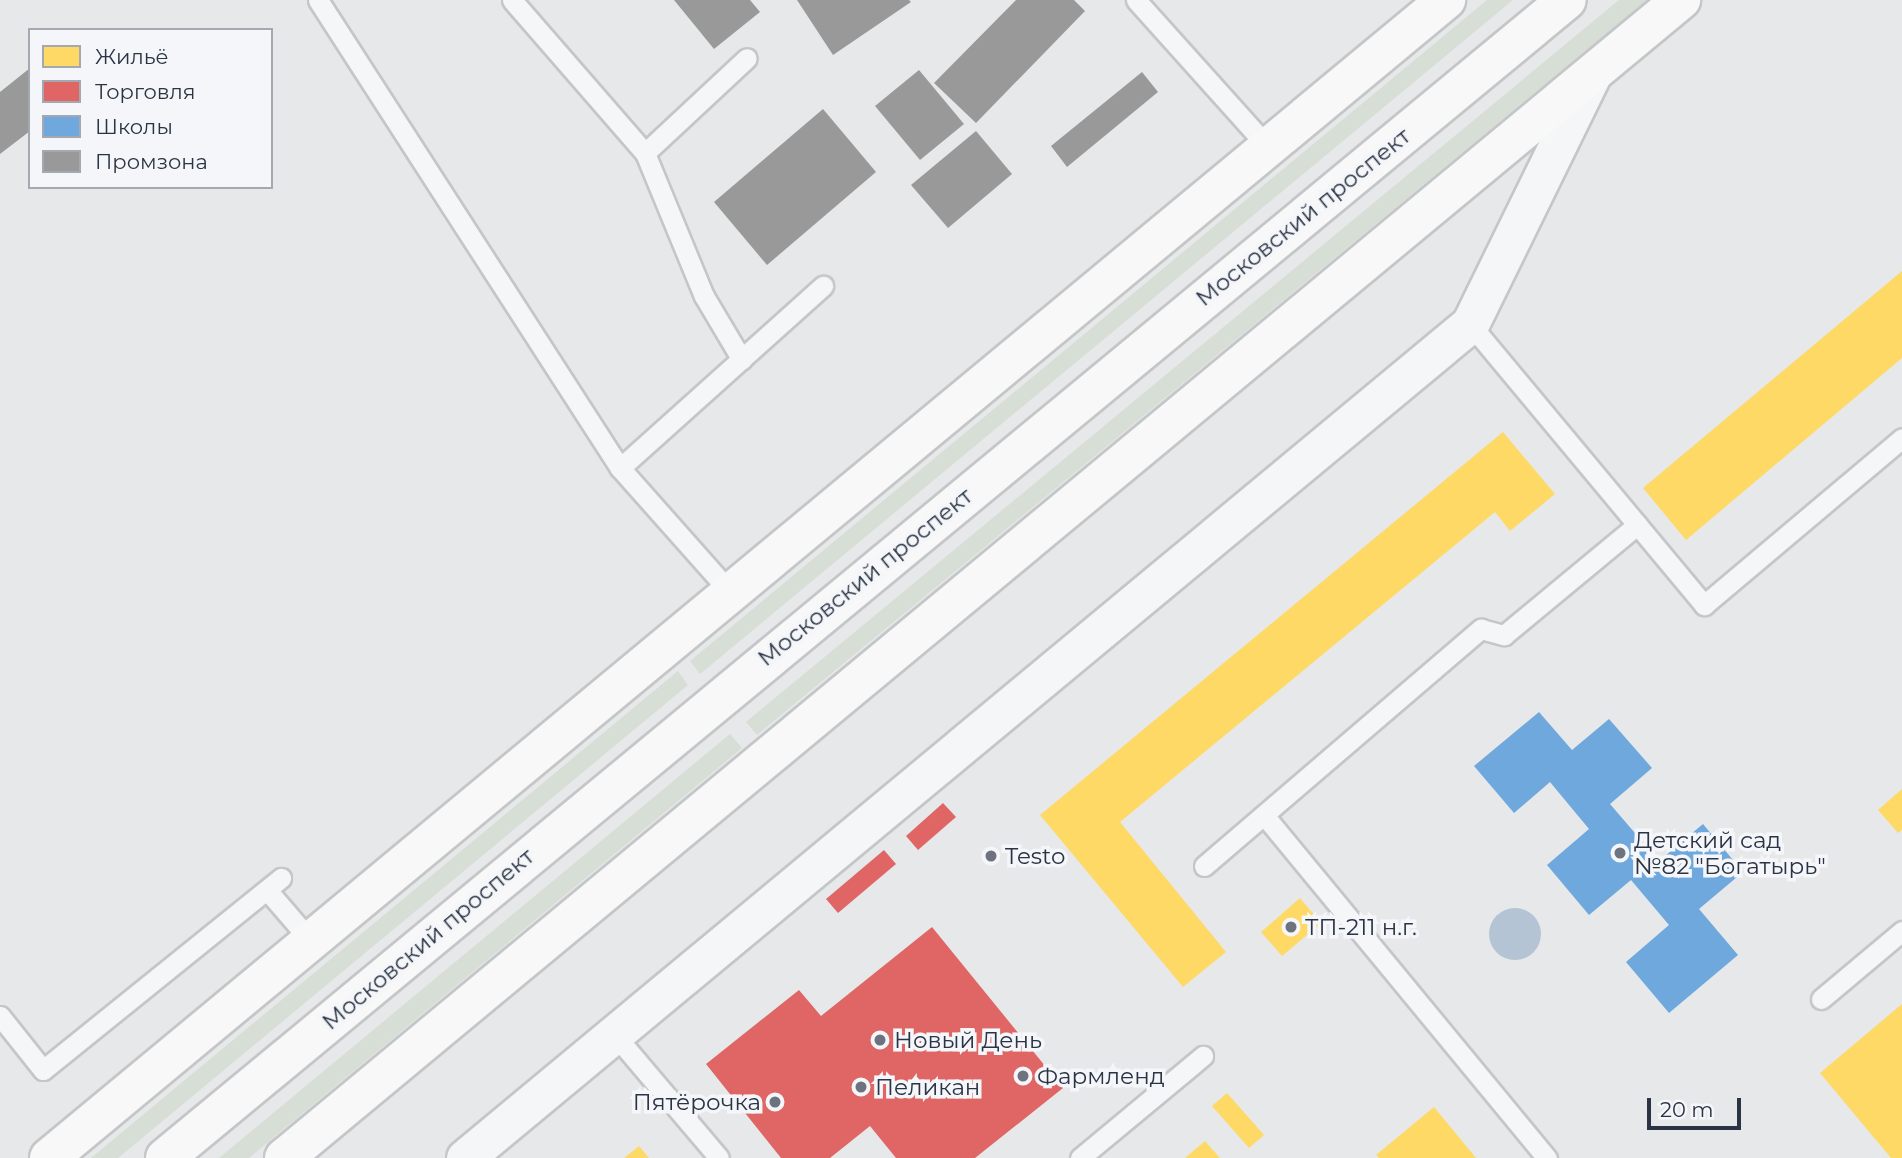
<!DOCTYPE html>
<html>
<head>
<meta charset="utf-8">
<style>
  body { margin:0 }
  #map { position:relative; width:1902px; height:1158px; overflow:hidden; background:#e6e8ea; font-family:Montserrat,sans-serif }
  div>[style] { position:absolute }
  .green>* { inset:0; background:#d6ded6 }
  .water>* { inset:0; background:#b4c4d5 }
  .round { border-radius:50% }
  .homes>* { inset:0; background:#ffd966 }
  .shops>* { inset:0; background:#e06666 }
  .schools>* { inset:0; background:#6fa8dc }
  .industry>* { inset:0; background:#999 }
  .roads { filter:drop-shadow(2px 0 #c4c6c8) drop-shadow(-2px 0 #c4c6c8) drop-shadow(0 2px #c4c6c8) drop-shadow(0 -2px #c4c6c8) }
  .lane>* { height:19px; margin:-9.5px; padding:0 9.5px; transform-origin:9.5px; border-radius:9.5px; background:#f5f6f7 }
  .street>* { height:37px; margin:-18.5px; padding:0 18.5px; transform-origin:18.5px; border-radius:18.5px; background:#f5f6f7 }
  .primary>* { height:38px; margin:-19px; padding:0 19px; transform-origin:19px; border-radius:19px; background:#f8f8f8 }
  .dots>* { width:19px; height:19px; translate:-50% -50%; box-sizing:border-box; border:4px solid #f4f6f9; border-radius:50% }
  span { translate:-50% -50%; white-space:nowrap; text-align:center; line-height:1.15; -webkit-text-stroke:7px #f4f6f9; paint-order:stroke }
  .street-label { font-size:23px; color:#2b3445 }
  .poi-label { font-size:23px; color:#2b3445 }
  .left { translate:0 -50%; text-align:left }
  .right { translate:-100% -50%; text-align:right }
  .legend { position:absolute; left:28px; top:28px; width:245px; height:161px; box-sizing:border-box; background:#f4f6f9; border:2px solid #a4a8b1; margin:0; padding:9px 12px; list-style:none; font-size:21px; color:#2b3445 }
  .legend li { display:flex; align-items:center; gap:14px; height:35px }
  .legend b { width:35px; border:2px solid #a4a8b1 }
  .scale { position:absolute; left:1647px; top:1098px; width:94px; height:32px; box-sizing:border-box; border:4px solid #2b3445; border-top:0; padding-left:9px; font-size:21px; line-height:24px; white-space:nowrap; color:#2b3445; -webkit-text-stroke:5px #f4f6f9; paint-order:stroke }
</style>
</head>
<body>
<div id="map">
  <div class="green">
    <i style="clip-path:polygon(1487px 0,1513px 0,700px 674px,690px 661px)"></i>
    <i style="clip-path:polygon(1619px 0,1647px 0,757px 735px,746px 722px)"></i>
    <i style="clip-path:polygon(678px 671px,688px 685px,118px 1158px,91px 1158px)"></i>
    <i style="clip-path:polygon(730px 734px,742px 748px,249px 1158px,219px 1158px)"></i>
  </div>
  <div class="water">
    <i class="round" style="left:1489px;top:908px;width:52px;height:52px"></i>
  </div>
  <div class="homes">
    <i style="clip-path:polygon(1902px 271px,1902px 358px,1686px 540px,1643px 488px)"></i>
    <i style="clip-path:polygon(1503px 432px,1555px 494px,1510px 531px,1495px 512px,1120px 822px,1226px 952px,1183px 987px,1040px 815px)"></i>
    <i style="clip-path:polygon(1902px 789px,1902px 830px,1898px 833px,1878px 810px)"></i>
    <i style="clip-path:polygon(1300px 898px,1321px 923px,1282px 956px,1261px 932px)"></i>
    <i style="clip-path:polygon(1902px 1004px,1902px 1158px,1891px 1158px,1820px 1073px)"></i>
    <i style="clip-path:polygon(1227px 1093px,1264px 1135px,1249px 1148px,1212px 1106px)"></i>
    <i style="clip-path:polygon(1434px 1107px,1476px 1158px,1379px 1158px,1376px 1155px)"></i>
    <i style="clip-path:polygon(1205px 1141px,1220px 1158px,1185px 1158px)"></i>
    <i style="clip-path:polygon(639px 1146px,649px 1158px,624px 1158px)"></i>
  </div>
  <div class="shops">
    <i style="clip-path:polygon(943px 803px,956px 817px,918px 850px,906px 836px)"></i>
    <i style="clip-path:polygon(884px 850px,896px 864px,838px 913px,826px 899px)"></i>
    <i style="clip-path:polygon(932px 927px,1063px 1088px,975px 1158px,896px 1158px,870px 1126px,830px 1158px,781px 1158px,706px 1064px,799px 990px,821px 1016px)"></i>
  </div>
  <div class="schools">
    <i style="clip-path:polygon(1539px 712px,1572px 750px,1609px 719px,1652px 768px,1610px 804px,1659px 861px,1703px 824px,1743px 872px,1699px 909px,1738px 955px,1669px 1013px,1626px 962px,1669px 925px,1631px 880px,1589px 915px,1547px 865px,1589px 829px,1550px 782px,1514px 813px,1474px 766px)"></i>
  </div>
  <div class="industry">
    <i style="clip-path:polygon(674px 0,750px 0,760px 12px,714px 49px)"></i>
    <i style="clip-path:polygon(797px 0,909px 0,911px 2px,833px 55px)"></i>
    <i style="clip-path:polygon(1016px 0,1074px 0,1085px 11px,976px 123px,934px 83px)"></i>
    <i style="clip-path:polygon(30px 68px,30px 131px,0 154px,0 92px)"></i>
    <i style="clip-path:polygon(919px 70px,964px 124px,920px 160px,875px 106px)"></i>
    <i style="clip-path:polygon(1142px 72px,1158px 92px,1067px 167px,1051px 146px)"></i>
    <i style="clip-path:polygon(823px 109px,876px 172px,767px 265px,714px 202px)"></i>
    <i style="clip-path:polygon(976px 131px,1012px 174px,948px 228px,911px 185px)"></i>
  </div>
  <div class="roads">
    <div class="lane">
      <i style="left:318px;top:0;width:557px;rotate:57.17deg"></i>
      <i style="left:620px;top:468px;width:166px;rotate:48.4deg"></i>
      <i style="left:512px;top:0;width:203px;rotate:49deg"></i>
      <i style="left:645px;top:153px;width:139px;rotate:-43deg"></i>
      <i style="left:1136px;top:0;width:198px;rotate:48.1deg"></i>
      <i style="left:645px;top:153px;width:155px;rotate:67.6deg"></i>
      <i style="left:704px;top:296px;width:74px;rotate:59.3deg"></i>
      <i style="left:1470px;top:324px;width:366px;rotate:50.2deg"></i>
      <i style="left:1704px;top:605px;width:259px;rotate:-40.1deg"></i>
      <i style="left:620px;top:468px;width:273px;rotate:-41.9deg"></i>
      <i style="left:1264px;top:815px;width:445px;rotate:50.5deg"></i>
      <i style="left:1204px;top:866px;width:365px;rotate:-40.6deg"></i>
      <i style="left:1481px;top:629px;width:24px;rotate:15deg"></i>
      <i style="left:1504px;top:635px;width:173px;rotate:-39.6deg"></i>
      <i style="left:267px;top:890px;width:66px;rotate:49.3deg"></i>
      <i style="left:1821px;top:999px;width:106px;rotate:-40deg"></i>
      <i style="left:0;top:1016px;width:69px;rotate:51.5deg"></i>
      <i style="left:43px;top:1070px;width:306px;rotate:-38.9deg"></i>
      <i style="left:614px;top:1034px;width:162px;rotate:49.7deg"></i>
      <i style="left:1080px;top:1158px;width:160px;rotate:-39.7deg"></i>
    </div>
    <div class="street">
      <i style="left:465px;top:1158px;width:1306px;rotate:-39.69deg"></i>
      <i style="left:1470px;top:324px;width:280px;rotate:-63.9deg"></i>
    </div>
    <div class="primary">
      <i style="left:49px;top:1158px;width:1815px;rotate:-39.66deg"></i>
      <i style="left:165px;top:1158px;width:1818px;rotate:-39.56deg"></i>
      <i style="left:284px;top:1158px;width:1815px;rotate:-39.66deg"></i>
    </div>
  </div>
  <div class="dots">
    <i style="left:1620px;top:853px;background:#6c737f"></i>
    <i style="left:991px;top:856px;background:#6c737f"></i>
    <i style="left:1291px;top:927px;background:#6c737f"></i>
    <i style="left:880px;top:1040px;background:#6c737f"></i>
    <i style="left:1023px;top:1076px;background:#6c737f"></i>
    <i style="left:861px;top:1087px;background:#6c737f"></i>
    <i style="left:775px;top:1102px;background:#6c737f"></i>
  </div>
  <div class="street-label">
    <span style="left:1303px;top:217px;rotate:-39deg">Московский проспект</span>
    <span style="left:865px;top:577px;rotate:-39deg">Московский проспект</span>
    <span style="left:428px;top:939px;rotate:-40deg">Московский проспект</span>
  </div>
  <div class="poi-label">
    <span class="left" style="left:1634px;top:853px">Детский сад<br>№82 "Богатырь"</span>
    <span class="left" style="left:1005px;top:856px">Testo</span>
    <span class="left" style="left:1305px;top:927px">ТП-211 н.г.</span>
    <span class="left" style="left:894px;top:1040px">Новый День</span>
    <span class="left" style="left:1037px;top:1076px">Фармленд</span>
    <span class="left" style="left:875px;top:1087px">Пеликан</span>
    <span class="right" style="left:761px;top:1102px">Пятёрочка</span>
  </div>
  <ul class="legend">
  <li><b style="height:19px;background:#ffd966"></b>Жильё</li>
  <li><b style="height:19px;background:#e06666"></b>Торговля</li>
  <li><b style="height:19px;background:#6fa8dc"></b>Школы</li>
  <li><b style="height:19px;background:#999"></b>Промзона</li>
  </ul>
  <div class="scale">20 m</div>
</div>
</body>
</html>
